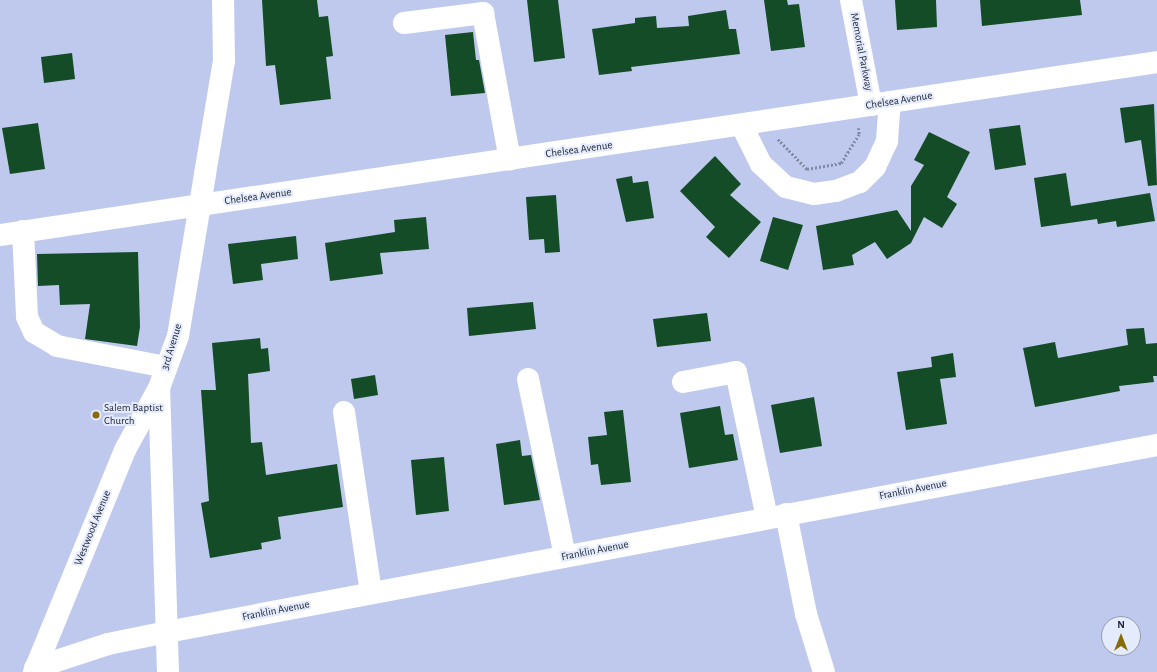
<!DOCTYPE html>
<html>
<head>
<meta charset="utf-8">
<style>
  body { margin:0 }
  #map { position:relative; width:1157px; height:672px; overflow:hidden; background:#bec9ed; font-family:"Alegreya Sans",sans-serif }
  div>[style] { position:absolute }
  .building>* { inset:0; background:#134c26 }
  .path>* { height:2.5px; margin-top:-1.25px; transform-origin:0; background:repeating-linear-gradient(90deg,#8189a4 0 2px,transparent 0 4px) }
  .minor>* { height:22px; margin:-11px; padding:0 11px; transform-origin:11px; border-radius:11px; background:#fff }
  .dots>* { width:11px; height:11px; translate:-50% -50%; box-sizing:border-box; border:2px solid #e4ebfd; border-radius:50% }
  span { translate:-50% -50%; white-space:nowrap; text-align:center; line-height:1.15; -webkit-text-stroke:4px #e4ebfd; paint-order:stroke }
  .street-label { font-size:11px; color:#222633 }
  .poi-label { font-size:11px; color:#222633 }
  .left { translate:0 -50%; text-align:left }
  .north { position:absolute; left:1101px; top:616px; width:40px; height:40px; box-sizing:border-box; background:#e4ebfd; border:1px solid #969cac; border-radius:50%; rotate:0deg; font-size:11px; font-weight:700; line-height:16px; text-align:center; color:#222633 }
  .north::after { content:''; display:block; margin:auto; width:14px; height:18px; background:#866b07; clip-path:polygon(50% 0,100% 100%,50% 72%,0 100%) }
</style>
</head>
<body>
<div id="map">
  <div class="building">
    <i style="clip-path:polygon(262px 0,317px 0,319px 17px,328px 16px,333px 56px,326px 57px,331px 99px,280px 105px,275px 65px,266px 66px)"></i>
    <i style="clip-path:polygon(527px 0,558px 0,565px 58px,534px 62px)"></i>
    <i style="clip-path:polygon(764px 0,787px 0,788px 5px,799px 4px,805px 47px,771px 51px)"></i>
    <i style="clip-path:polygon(895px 0,936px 0,937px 27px,897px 30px)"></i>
    <i style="clip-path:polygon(980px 0,1080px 0,1082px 15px,982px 26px)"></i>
    <i style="clip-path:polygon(726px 10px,729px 29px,736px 29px,740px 54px,631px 67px,632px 71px,599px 75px,592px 29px,635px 23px,635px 18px,656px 16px,657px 28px,689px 26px,688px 16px)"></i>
    <i style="clip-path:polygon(473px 32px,476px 60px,479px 60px,485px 93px,451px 96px,445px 35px)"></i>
    <i style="clip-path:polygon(72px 53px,75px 79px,44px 83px,41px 57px)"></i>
    <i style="clip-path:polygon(1154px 104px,1157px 185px,1148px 186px,1141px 140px,1125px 143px,1120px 108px)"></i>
    <i style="clip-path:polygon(38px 123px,45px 169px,10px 174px,2px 128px)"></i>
    <i style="clip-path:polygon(1020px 125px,1026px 165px,995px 170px,989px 129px)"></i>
    <i style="clip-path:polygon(929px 132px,970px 152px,947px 197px,957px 204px,942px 228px,924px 217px,911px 243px,887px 259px,875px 242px,852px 255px,854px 265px,823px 270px,816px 226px,897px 210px,911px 231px,911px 186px,924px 165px,914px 160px)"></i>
    <i style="clip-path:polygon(715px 156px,741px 184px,730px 195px,761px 222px,729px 258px,706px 237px,715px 227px,680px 191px)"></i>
    <i style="clip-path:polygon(1066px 173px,1071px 206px,1150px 193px,1155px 221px,1117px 227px,1116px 221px,1098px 224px,1097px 219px,1041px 227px,1034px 178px)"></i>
    <i style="clip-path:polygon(632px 176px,633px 183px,648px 181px,654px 218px,626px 222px,616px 179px)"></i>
    <i style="clip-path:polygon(556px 195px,560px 252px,545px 253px,544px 239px,529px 240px,526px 197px)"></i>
    <i style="clip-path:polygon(426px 217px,429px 249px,380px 253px,383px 274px,330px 281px,325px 243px,395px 232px,394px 220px)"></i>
    <i style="clip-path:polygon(773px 217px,803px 225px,788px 270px,760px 261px)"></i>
    <i style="clip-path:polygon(296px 236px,298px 259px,261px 264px,263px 280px,233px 284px,228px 244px)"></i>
    <i style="clip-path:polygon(138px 252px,140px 327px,137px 346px,85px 339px,90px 304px,60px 305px,59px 285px,38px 286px,37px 254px)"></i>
    <i style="clip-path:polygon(533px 302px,536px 329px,469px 336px,467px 308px)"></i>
    <i style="clip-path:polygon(707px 313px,711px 341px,657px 347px,653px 319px)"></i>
    <i style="clip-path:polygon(1144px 328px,1146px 344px,1157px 343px,1157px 376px,1153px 376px,1154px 382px,1119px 386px,1120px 391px,1035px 407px,1023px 348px,1055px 342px,1058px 358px,1128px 345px,1126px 329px)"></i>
    <i style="clip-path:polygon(260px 338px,261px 349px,268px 348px,270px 371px,248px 374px,251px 443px,262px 442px,266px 475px,337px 464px,343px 507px,278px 517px,281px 539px,261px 543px,262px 549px,210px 558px,201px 503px,209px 501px,201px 390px,216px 390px,212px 343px)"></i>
    <i style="clip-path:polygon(953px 353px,956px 377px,940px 379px,947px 424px,906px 430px,897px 372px,932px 367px,931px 357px)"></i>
    <i style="clip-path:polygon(375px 375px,378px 395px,354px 399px,351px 379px)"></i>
    <i style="clip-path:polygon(814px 397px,822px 446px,780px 453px,771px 405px)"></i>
    <i style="clip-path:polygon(720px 406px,725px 435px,733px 434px,738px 460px,689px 468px,680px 413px)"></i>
    <i style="clip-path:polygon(623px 410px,631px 482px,601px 485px,598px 464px,591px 465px,588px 437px,607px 435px,604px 412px)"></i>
    <i style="clip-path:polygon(520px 440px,522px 456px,531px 455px,540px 500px,504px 505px,496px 444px)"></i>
    <i style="clip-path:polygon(444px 457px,449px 511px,416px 515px,411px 460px)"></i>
  </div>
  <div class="path">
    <i style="left:778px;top:139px;width:42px;rotate:46deg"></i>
    <i style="left:807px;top:169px;width:35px;rotate:-10deg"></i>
    <i style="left:841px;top:163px;width:34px;rotate:-58deg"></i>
    <i style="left:859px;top:134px;width:6px;rotate:-99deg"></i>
  </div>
  <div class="minor">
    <i style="left:851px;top:0;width:107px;rotate:79.2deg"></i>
    <i style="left:404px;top:23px;width:80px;rotate:-7.2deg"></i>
    <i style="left:483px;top:13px;width:149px;rotate:79.6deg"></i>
    <i style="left:742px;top:126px;width:42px;rotate:63.4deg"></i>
    <i style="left:761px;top:164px;width:34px;rotate:43deg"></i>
    <i style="left:786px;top:187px;width:29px;rotate:14deg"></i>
    <i style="left:814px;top:194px;width:22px;rotate:-8deg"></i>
    <i style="left:836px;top:191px;width:26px;rotate:-21deg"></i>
    <i style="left:860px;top:182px;width:21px;rotate:-45deg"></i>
    <i style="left:875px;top:167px;width:29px;rotate:-65deg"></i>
    <i style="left:887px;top:141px;width:39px;rotate:-86deg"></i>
    <i style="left:23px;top:231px;width:86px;rotate:87.3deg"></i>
    <i style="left:27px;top:317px;width:17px;rotate:65deg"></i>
    <i style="left:34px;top:332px;width:27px;rotate:31deg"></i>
    <i style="left:57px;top:346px;width:111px;rotate:10.9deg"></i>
    <i style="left:0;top:235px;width:1170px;rotate:-8.5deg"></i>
    <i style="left:528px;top:379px;width:181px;rotate:78.2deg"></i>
    <i style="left:683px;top:382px;width:54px;rotate:-10.7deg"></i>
    <i style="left:736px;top:372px;width:149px;rotate:78deg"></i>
    <i style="left:344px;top:412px;width:183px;rotate:81.5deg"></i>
    <i style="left:786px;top:514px;width:102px;rotate:78.7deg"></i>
    <i style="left:806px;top:614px;width:61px;rotate:72.8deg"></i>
    <i style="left:35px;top:668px;width:77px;rotate:-18.2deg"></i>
    <i style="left:108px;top:644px;width:60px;rotate:-11.5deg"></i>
    <i style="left:167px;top:632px;width:1008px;rotate:-10.7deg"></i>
    <i style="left:34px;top:672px;width:240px;rotate:-67.7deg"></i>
    <i style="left:125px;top:450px;width:71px;rotate:-61.3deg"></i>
    <i style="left:168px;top:672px;width:284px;rotate:-91.8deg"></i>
    <i style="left:159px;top:388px;width:55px;rotate:-69.9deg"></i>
    <i style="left:178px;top:336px;width:164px;rotate:-80.5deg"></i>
    <i style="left:205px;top:174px;width:115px;rotate:-80.5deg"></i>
    <i style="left:224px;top:61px;width:61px;rotate:-90.9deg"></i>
  </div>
  <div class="dots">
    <i style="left:96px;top:415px;background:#866b07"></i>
  </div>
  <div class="street-label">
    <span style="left:861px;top:52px;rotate:79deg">Memorial Parkway</span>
    <span style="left:899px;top:101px;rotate:-9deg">Chelsea Avenue</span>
    <span style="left:579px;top:150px;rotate:-8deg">Chelsea Avenue</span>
    <span style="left:258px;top:197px;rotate:-8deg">Chelsea Avenue</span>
    <span style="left:172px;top:347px;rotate:-73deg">3rd Avenue</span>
    <span style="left:913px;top:490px;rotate:-11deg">Franklin Avenue</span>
    <span style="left:93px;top:528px;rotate:-68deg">Westwood Avenue</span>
    <span style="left:595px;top:551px;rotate:-11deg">Franklin Avenue</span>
    <span style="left:276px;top:611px;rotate:-11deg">Franklin Avenue</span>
  </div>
  <div class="poi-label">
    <span class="left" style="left:104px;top:415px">Salem Baptist<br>Church</span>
  </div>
  <div class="north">N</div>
</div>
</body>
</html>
